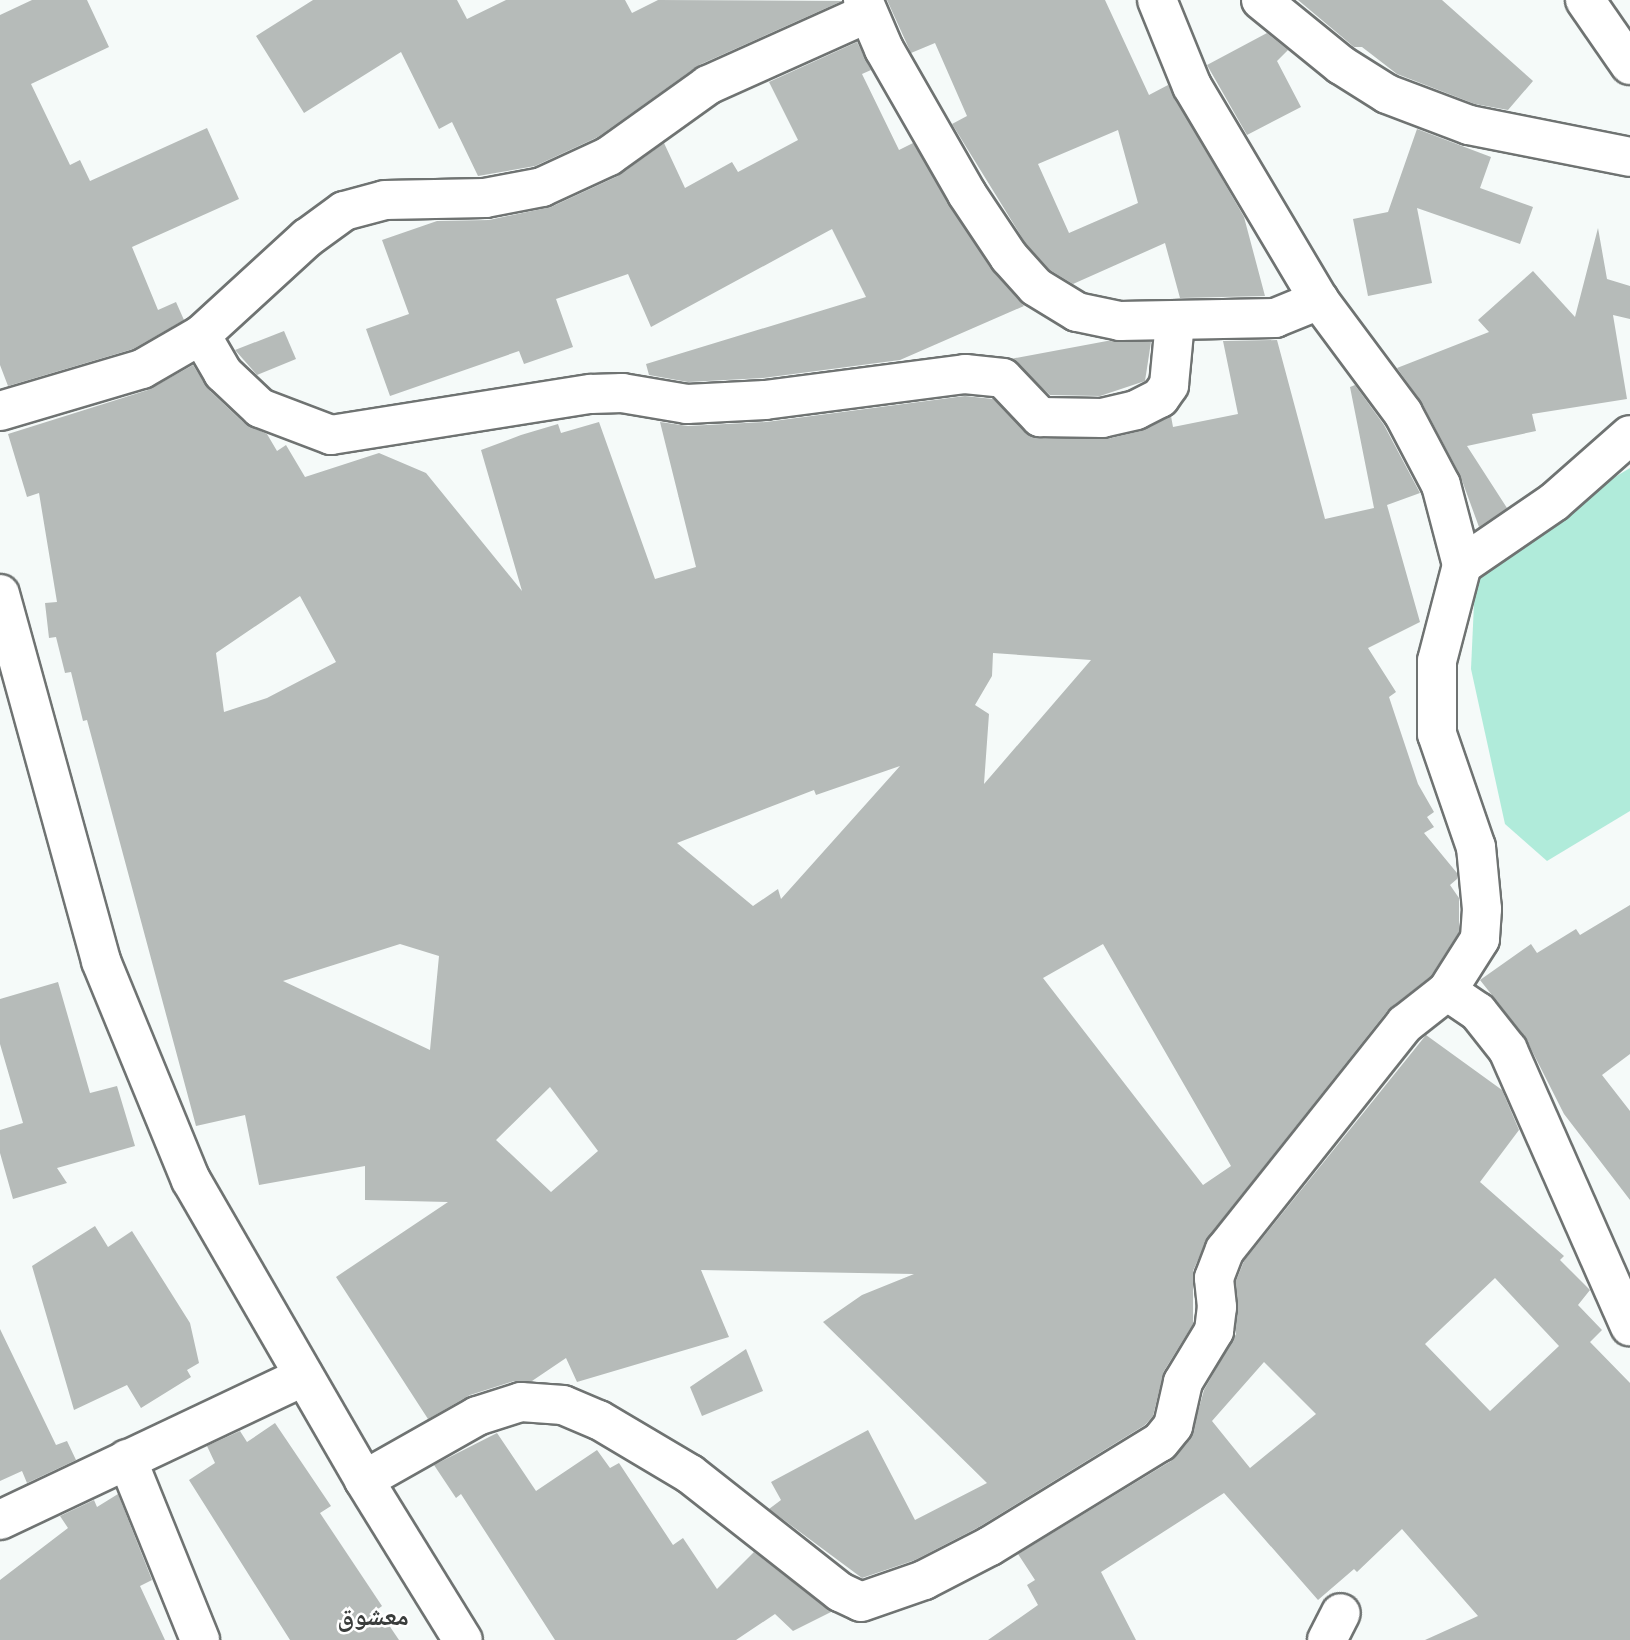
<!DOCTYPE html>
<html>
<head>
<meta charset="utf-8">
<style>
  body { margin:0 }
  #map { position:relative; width:1630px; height:1640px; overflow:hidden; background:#f5faf9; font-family:"Varela Round","Noto Naskh Arabic",sans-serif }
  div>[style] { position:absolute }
  .green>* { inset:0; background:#b0ebda }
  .building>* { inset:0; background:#b6bbb9 }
  .roads { filter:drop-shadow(2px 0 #6f7372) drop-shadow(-2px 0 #6f7372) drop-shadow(0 2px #6f7372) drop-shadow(0 -2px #6f7372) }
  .street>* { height:38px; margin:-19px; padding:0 19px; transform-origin:19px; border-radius:19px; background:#fff }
  .primary>* { height:38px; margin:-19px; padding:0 19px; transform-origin:19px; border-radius:19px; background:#fff }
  span { translate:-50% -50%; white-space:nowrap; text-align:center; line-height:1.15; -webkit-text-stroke:5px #fff; paint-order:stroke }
  .quarter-label { font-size:26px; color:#3a3d3c; font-weight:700 }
</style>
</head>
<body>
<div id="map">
  <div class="green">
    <i style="clip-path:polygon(1630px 468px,1630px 811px,1547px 861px,1505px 824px,1471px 669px,1476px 560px)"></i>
  </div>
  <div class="building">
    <i style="clip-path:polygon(32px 0,87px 0,109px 47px,31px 84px,70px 165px,80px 160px,90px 181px,207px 128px,239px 199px,132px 247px,158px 310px,176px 302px,184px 320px,133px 349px,8px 386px,0 365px,0 15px)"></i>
    <i style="clip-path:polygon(313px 0,457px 0,467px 19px,506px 0,625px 0,632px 13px,658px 0,842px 1px,699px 65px,598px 137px,535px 166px,478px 176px,452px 122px,439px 129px,401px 52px,304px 113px,256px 36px)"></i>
    <i style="clip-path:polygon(evenodd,887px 0,1105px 0,1149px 95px,1168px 85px,1244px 217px,1265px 296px,1180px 298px,1165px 243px,1073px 284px,1050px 270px,1026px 244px,952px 124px,967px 116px,935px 43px,911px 53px,887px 0,1118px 130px,1138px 203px,1069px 233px,1038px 164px,1118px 130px)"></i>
    <i style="clip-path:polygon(1298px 0,1442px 0,1533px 81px,1508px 110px,1475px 104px,1397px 74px,1362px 47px,1354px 47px)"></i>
    <i style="clip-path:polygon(1267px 33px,1288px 50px,1277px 61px,1301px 107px,1247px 135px,1207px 65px)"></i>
    <i style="clip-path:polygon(857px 42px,871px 70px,862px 74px,899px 150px,913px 143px,991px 269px,1024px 306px,900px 360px,763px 378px,688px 382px,649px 375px,646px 364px,866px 297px,832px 229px,651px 327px,628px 274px,556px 299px,573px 347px,524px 364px,519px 351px,390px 396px,366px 329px,409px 314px,382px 240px,437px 221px,489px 220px,551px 207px,618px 176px,664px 143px,685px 188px,732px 162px,738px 172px,798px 140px,769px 82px)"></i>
    <i style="clip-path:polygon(1417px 129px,1491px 157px,1480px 188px,1533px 207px,1520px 244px,1417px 208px,1432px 283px,1368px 296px,1353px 219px,1388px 212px)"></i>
    <i style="clip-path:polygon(1598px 228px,1607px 279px,1630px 286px,1630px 319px,1613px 315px,1627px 399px,1532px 414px,1536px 431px,1467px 446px,1507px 508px,1479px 527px,1460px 475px,1422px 403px,1397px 368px,1489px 332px,1478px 320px,1533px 271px,1575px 317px)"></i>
    <i style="clip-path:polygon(284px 331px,296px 359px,257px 375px,235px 350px)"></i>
    <i style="clip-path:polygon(evenodd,1277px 340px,1325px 519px,1374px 508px,1350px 387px,1355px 385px,1384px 425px,1420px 493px,1387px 505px,1420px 622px,1368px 648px,1396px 692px,1389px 697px,1418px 784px,1434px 812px,1427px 817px,1434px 827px,1424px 833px,1457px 873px,1457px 879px,1450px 885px,1459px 898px,1459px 932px,1431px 976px,1388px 1010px,1208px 1237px,1193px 1271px,1193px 1324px,1164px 1371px,1153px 1416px,1145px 1425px,979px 1527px,915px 1560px,862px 1578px,769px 1509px,781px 1500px,771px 1482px,868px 1430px,915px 1520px,987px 1483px,823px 1322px,862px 1295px,914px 1274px,701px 1270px,729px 1337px,577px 1382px,566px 1358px,532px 1381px,514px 1381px,470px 1395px,428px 1419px,336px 1277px,448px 1202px,365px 1200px,365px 1166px,259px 1185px,245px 1115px,196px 1126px,87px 720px,83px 721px,71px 672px,65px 673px,56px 637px,49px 638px,45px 603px,57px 602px,39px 493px,27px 497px,8px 434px,148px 390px,193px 365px,208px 389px,245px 424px,267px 434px,277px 451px,286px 445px,305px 477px,379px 453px,426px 473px,522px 591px,481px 450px,521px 435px,558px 424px,561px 433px,599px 422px,655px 579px,696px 567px,660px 422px,688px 426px,766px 422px,965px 396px,993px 399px,1032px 437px,1107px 439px,1141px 431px,1171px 416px,1173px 427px,1238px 414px,1223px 341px,1277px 340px,300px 596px,336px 662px,267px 698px,224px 712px,216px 653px,300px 596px,1277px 340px,993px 653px,1091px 660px,984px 784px,989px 714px,975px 705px,992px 676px,993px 653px,1277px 340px,900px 766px,781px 899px,778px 889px,753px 906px,677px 843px,814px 790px,816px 795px,900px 766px,1277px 340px,400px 944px,439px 956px,430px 1050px,283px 981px,400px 944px,1277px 340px,1103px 944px,1231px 1166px,1203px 1185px,1043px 978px,1103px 944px,1277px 340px,550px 1087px,598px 1151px,551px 1192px,496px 1140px,550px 1087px)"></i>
    <i style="clip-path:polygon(1107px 341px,1151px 342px,1145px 381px,1100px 396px,1050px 395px,1010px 359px)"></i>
    <i style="clip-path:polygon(1630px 905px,1630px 1054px,1602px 1075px,1630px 1111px,1630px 1200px,1564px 1114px,1525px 1037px,1480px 980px,1531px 944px,1537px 953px,1576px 929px,1580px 935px)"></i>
    <i style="clip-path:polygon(58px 982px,90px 1093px,117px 1086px,135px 1146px,57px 1168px,67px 1183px,13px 1199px,0 1153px,0 1130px,23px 1123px,0 1044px,0 999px)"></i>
    <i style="clip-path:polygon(evenodd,1426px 1035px,1502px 1090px,1519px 1130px,1480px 1182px,1564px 1256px,1560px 1260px,1590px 1290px,1578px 1305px,1602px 1330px,1590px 1342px,1630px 1383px,1630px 1640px,1425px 1640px,1478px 1616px,1402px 1529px,1357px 1572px,1354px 1569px,1318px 1600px,1224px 1493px,1101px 1572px,1136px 1640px,988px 1640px,1038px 1605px,1027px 1585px,1035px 1580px,1018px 1554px,1171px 1461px,1190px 1440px,1204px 1390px,1236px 1334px,1236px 1281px,1244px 1261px,1426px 1035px,1495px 1278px,1559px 1346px,1490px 1411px,1425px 1344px,1495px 1278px,1426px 1035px,1264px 1362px,1316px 1414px,1250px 1468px,1212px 1421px,1264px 1362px)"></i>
    <i style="clip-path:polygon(95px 1226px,108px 1247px,132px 1231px,190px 1323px,199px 1363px,187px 1370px,191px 1377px,141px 1408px,127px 1385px,74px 1410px,32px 1266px)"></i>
    <i style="clip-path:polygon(0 1329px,56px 1445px,67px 1441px,76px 1460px,27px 1483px,22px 1471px,0 1481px)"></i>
    <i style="clip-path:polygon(746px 1349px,763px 1391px,702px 1416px,690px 1387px)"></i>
    <i style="clip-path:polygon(275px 1423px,331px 1506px,320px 1513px,382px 1606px,378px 1609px,399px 1640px,290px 1640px,189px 1480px,215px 1463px,207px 1446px,240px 1431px,247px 1442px)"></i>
    <i style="clip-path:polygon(497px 1433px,536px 1491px,597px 1450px,610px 1468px,619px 1463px,673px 1545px,683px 1538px,717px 1589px,754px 1552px,831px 1612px,793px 1631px,775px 1614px,736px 1640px,555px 1640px,461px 1494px,456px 1498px,434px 1465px)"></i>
    <i style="clip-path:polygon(118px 1494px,152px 1580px,140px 1586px,165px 1640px,0 1640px,0 1580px,68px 1528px,60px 1516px,94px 1500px,97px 1507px)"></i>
  </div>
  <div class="roads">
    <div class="street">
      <i style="left:863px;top:0;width:53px;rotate:66.8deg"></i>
      <i style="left:884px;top:49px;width:167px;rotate:60.2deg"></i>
      <i style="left:967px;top:194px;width:76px;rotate:56.3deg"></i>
      <i style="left:1009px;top:257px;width:40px;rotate:48deg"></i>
      <i style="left:1036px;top:287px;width:48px;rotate:31.4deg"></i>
      <i style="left:1077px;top:312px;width:44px;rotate:11.8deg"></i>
      <i style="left:1120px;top:321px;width:155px;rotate:-1.1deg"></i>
      <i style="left:1275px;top:318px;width:48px;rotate:-22.2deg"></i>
      <i style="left:1157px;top:0;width:93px;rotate:67.9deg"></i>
      <i style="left:1192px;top:86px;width:249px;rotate:59.3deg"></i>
      <i style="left:1319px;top:300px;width:141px;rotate:53.4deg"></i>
      <i style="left:1403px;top:413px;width:81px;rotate:62.2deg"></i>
      <i style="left:1441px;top:485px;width:83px;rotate:75.3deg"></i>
      <i style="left:1462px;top:565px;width:99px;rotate:104.6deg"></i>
      <i style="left:1437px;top:661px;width:73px;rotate:90deg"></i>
      <i style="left:1437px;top:734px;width:120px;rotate:71deg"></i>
      <i style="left:1476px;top:847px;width:62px;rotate:84.5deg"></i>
      <i style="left:1482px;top:909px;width:30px;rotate:94deg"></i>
      <i style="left:1480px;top:939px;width:62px;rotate:122.4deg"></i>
      <i style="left:1447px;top:991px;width:37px;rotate:34deg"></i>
      <i style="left:1478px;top:1012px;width:48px;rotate:51.7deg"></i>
      <i style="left:1508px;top:1050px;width:302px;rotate:66.2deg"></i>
      <i style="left:1261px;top:0;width:103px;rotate:39.1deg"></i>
      <i style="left:1341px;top:65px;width:54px;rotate:32.2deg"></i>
      <i style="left:1387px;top:94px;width:88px;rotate:20.7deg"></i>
      <i style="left:1469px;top:125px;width:164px;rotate:11.2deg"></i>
      <i style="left:1585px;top:0;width:79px;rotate:55.3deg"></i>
      <i style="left:201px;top:335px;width:144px;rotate:-42.5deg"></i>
      <i style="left:307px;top:238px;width:46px;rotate:-36.1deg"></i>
      <i style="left:344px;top:211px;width:42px;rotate:-15deg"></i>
      <i style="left:385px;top:200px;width:100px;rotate:-1.1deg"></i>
      <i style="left:485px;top:198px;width:58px;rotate:-10.9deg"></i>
      <i style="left:542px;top:187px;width:74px;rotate:-24.8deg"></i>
      <i style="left:609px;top:156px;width:122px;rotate:-35.6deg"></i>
      <i style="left:708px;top:85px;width:175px;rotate:-24.2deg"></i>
      <i style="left:0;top:411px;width:148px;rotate:-16.5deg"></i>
      <i style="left:142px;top:369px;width:68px;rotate:-30deg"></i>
      <i style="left:201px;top:335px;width:44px;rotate:59.9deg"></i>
      <i style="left:223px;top:373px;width:51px;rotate:43.4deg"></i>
      <i style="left:260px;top:408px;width:76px;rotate:20.8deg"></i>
      <i style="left:331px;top:435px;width:263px;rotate:-9deg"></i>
      <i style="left:591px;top:394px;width:31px;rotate:-2deg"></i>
      <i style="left:622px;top:393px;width:66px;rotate:9.6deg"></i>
      <i style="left:687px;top:404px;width:78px;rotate:-2.9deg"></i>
      <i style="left:765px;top:400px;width:202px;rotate:-7.4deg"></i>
      <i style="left:965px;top:374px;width:38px;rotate:6deg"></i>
      <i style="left:1003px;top:378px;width:54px;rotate:46.5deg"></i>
      <i style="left:1040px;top:417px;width:62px;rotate:0.9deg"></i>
      <i style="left:1102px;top:418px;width:35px;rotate:-13deg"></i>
      <i style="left:1136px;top:410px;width:27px;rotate:-27deg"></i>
      <i style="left:1160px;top:398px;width:16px;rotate:-55deg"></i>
      <i style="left:1169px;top:385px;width:63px;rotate:-84.6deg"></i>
      <i style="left:1462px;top:565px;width:112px;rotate:-34.4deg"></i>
      <i style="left:1554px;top:502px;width:101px;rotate:-41.4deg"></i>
      <i style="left:127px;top:1459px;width:195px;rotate:68deg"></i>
      <i style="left:364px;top:1480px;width:130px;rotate:-29.5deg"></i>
      <i style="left:477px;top:1416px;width:46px;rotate:-17.7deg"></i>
      <i style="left:521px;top:1402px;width:42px;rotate:4.1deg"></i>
      <i style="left:563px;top:1405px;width:39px;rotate:23deg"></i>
      <i style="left:599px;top:1420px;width:106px;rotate:30.7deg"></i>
      <i style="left:690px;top:1474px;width:191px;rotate:38.2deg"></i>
      <i style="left:840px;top:1592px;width:23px;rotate:25deg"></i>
      <i style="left:861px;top:1602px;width:67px;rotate:-19.2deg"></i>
      <i style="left:924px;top:1580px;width:74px;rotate:-27.3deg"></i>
      <i style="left:990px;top:1546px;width:199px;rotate:-31.5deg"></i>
      <i style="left:1160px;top:1442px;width:21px;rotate:-51deg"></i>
      <i style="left:1173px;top:1426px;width:45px;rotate:-77.2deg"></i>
      <i style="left:1183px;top:1382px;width:60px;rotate:-58.7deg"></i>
      <i style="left:1214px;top:1331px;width:24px;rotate:-83deg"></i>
      <i style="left:1217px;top:1307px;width:29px;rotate:-96deg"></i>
      <i style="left:1214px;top:1278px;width:30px;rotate:-69deg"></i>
      <i style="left:1225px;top:1250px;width:289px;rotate:-51.5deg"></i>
      <i style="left:1405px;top:1024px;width:53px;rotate:-38.2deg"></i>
      <i style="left:0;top:1520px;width:336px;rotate:-25.3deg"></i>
      <i style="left:1327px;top:1640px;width:30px;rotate:-63deg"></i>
    </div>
    <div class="primary">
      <i style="left:0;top:594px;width:381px;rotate:74.6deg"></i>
      <i style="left:101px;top:961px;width:237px;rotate:67.7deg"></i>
      <i style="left:191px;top:1180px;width:346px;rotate:60deg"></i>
      <i style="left:364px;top:1480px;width:188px;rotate:58.3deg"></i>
    </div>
  </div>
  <div class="quarter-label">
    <span style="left:373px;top:1617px">معشوق</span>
  </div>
</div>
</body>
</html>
